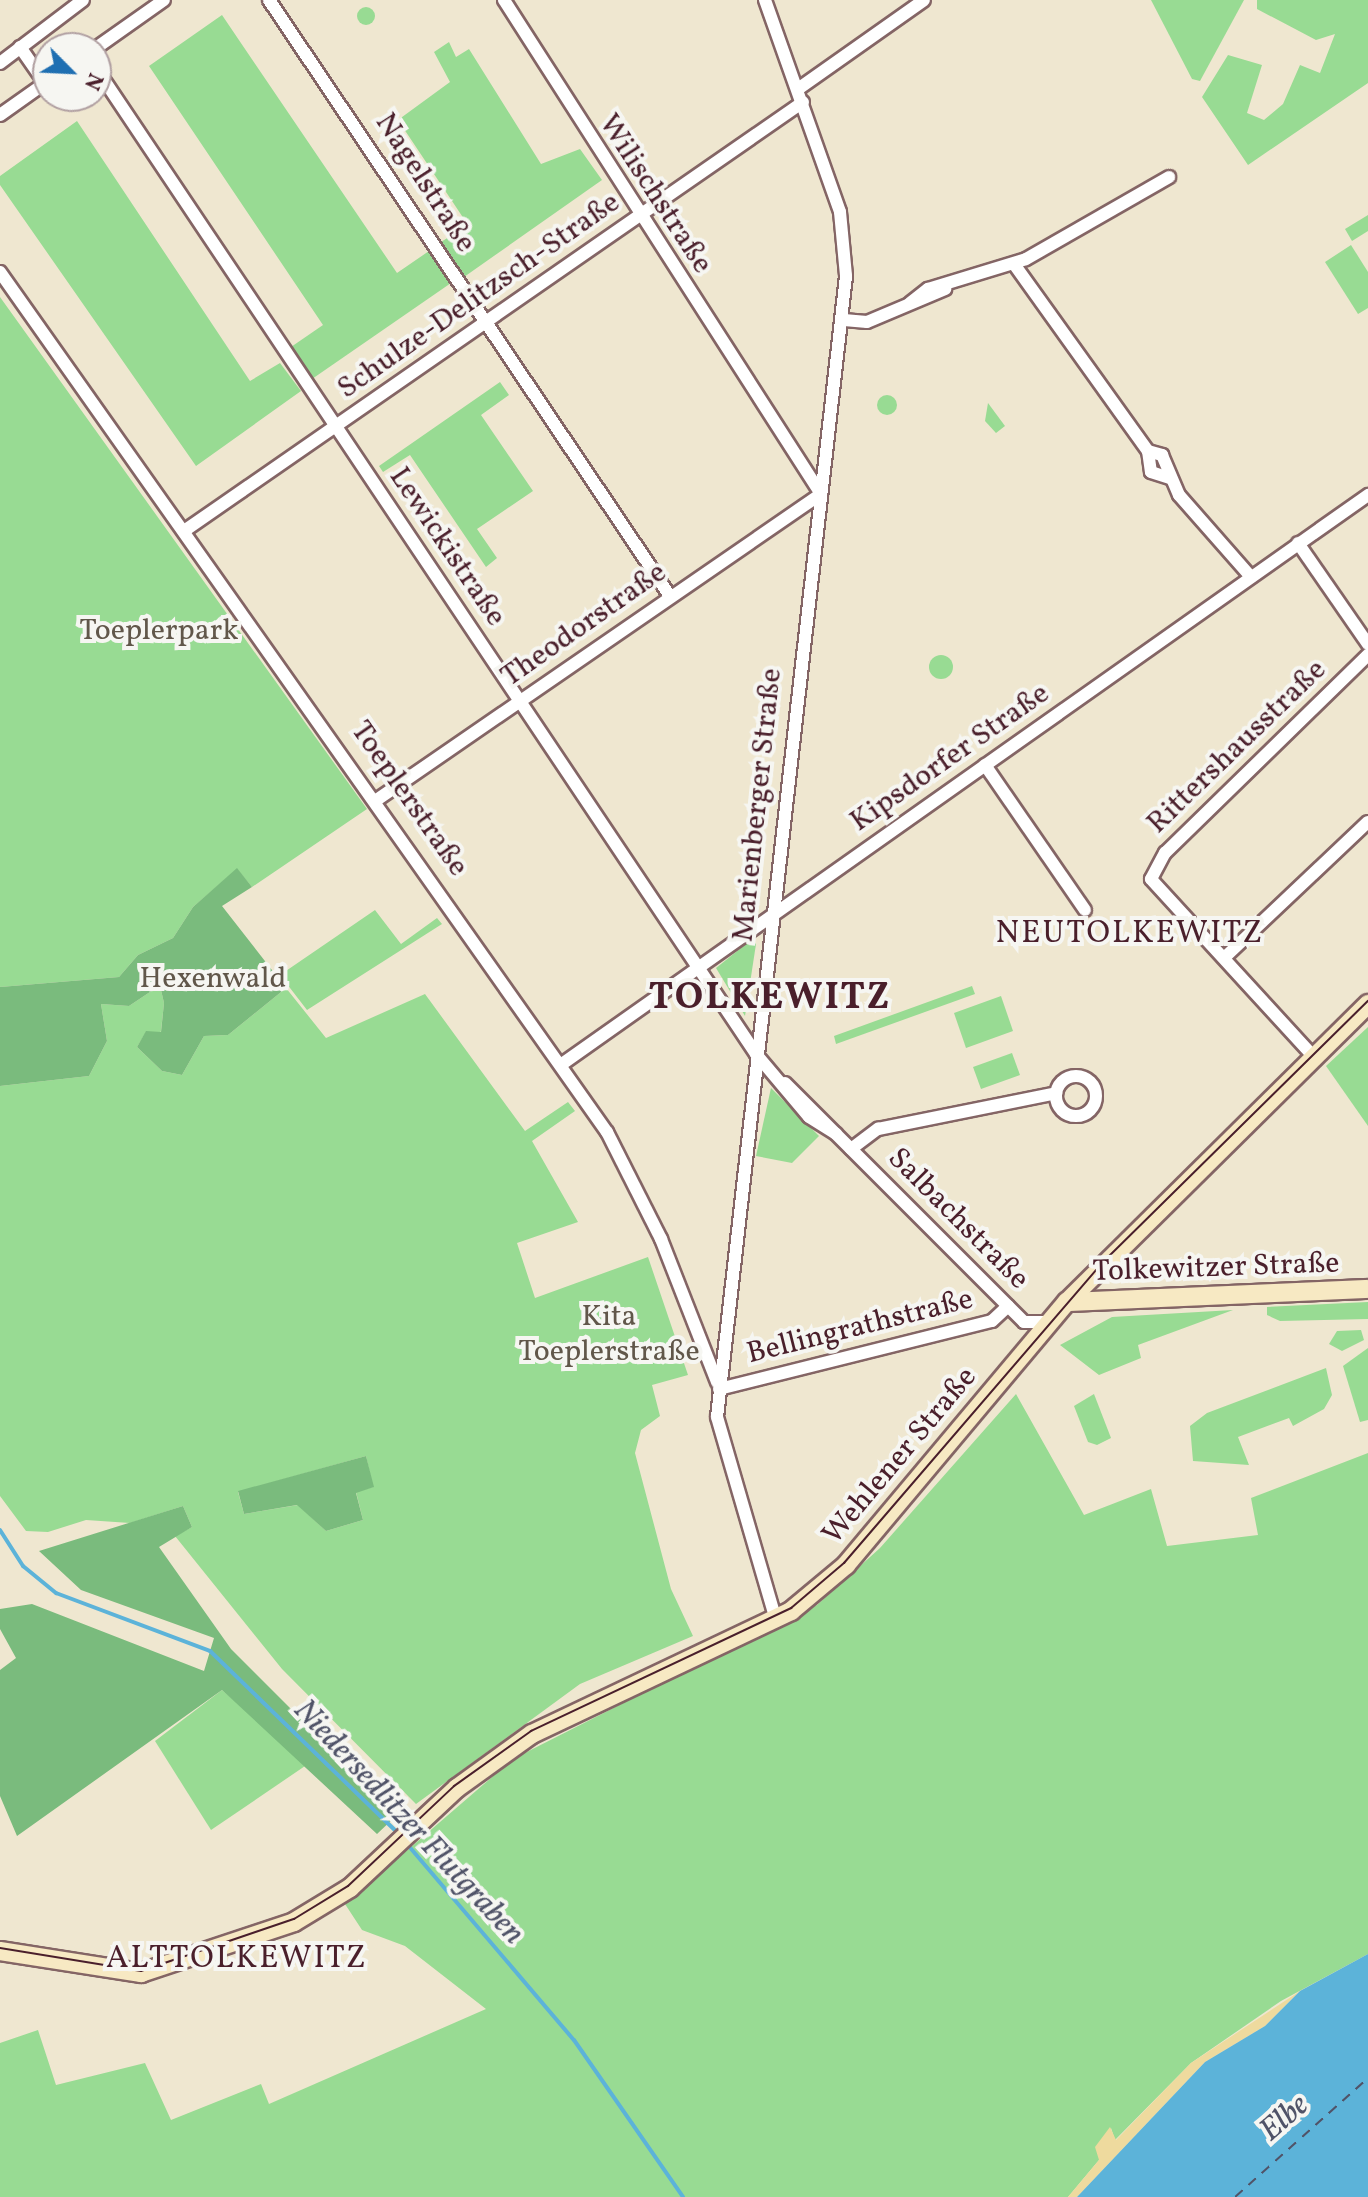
<!DOCTYPE html>
<html>
<head>
<meta charset="utf-8">
<style>
  body { margin:0 }
  #map { position:relative; width:1368px; height:2197px; overflow:hidden; background:#efe7d0; font-family:Vollkorn,serif }
  div>[style] { position:absolute }
  .green>* { inset:0; background:#98db93 }
  .round { border-radius:50% }
  .forest>* { inset:0; background:#7abb7d }
  .sand>* { inset:0; background:#eeda9e }
  .water>* { inset:0; background:#5cb3d9 }
  .stream>* { height:4px; margin:-2px; padding:0 2px; transform-origin:2px; border-radius:2px; background:#5cb3d9 }
  .ferry>* { height:2px; margin-top:-1px; transform-origin:0; background:repeating-linear-gradient(90deg,#505368 0 10px,transparent 0 18px) }
  .roads { filter:drop-shadow(2px 0 #846565) drop-shadow(-2px 0 #846565) drop-shadow(0 2px #846565) drop-shadow(0 -2px #846565) }
  .street>* { height:12px; margin:-6px; padding:0 6px; transform-origin:6px; border-radius:6px; background:#fff }
  .street>.ring { margin:-6px; padding:0; box-sizing:content-box; background:none; border:12px solid #fff; border-radius:50% }
  .secondary>* { height:18px; margin:-9px; padding:0 9px; transform-origin:9px; border-radius:9px; background:#f7e9c3 }
  .tram>* { height:2px; margin:-1px; padding:0 1px; transform-origin:1px; border-radius:1px; background:#4a1f2b }
  span { translate:-50% -50%; white-space:nowrap; text-align:center; line-height:1.15; -webkit-text-stroke:8px #f6f6f2; paint-order:stroke }
  .street-label { font-size:30px; color:#4a1f2b }
  .park-label { font-size:30px; color:#61574a }
  .neighbourhood-label { font-size:32px; color:#4a1f2b; letter-spacing:2px }
  .water-label { font-size:32px; color:#505368; font-style:italic }
  .district-label { font-size:38px; color:#4a1f2b; font-weight:700; letter-spacing:2px }
  .north { position:absolute; left:32px; top:32px; width:80px; height:80px; box-sizing:border-box; background:#f6f6f2; border:2px solid #b1a0a2; border-radius:50%; rotate:114deg; font-size:22px; font-weight:700; line-height:32px; text-align:center; color:#4a1f2b }
  .north::after { content:''; display:block; margin:auto; width:28px; height:36px; background:#1f6fb2; clip-path:polygon(50% 0,100% 100%,50% 72%,0 100%) }
</style>
</head>
<body>
<div id="map">
  <div class="green">
    <i style="clip-path:polygon(1151px 0,1244px 0,1200px 81px,1192px 79px)"></i>
    <i style="clip-path:polygon(1257px 0,1368px 0,1368px 83px,1248px 165px,1202px 97px,1228px 55px,1262px 65px,1247px 113px,1264px 120px,1283px 104px,1300px 65px,1320px 73px,1335px 34px,1316px 40px,1257px 9px)"></i>
    <i class="round" style="left:357px;top:7px;width:18px;height:18px"></i>
    <i style="clip-path:polygon(222px 15px,397px 273px,429px 251px,451px 283px,312px 379px,291px 347px,323px 325px,149px 66px)"></i>
    <i style="clip-path:polygon(449px 42px,456px 57px,469px 49px,541px 164px,580px 149px,602px 180px,464px 277px,441px 242px,468px 225px,398px 120px,450px 82px,434px 52px)"></i>
    <i style="clip-path:polygon(77px 121px,250px 381px,280px 363px,301px 391px,196px 466px,0 185px,0 176px)"></i>
    <i style="clip-path:polygon(1368px 215px,1368px 231px,1352px 241px,1345px 229px)"></i>
    <i style="clip-path:polygon(1351px 245px,1368px 272px,1368px 308px,1358px 314px,1325px 262px)"></i>
    <i style="clip-path:polygon(0 297px,367px 809px,252px 887px,237px 869px,193px 907px,173px 938px,138px 955px,119px 977px,0 987px)"></i>
    <i style="clip-path:polygon(500px 382px,509px 395px,481px 415px,533px 491px,477px 529px,497px 558px,486px 567px,410px 455px,383px 472px,379px 466px)"></i>
    <i class="round" style="left:877px;top:395px;width:20px;height:20px"></i>
    <i style="clip-path:polygon(988px 403px,1005px 426px,996px 433px,985px 421px)"></i>
    <i class="round" style="left:929px;top:655px;width:24px;height:24px"></i>
    <i style="clip-path:polygon(375px 910px,401px 944px,437px 918px,442px 924px,307px 1010px,280px 975px)"></i>
    <i style="clip-path:polygon(751px 940px,756px 944px,745px 1016px,716px 968px)"></i>
    <i style="clip-path:polygon(972px 986px,975px 994px,836px 1044px,834px 1036px)"></i>
    <i style="clip-path:polygon(evenodd,286px 988px,326px 1038px,425px 994px,525px 1131px,568px 1102px,575px 1111px,532px 1141px,578px 1222px,517px 1243px,535px 1298px,648px 1257px,688px 1375px,652px 1385px,660px 1416px,641px 1430px,635px 1453px,671px 1589px,693px 1636px,580px 1684px,416px 1804px,282px 1669px,175px 1536px,192px 1527px,183px 1506px,130px 1523px,86px 1520px,48px 1532px,26px 1531px,0 1496px,0 1086px,89px 1076px,107px 1041px,101px 1004px,129px 1006px,153px 990px,161px 990px,164px 1003px,161px 1031px,158px 1037px,146px 1032px,137px 1047px,162px 1071px,182px 1075px,204px 1036px,228px 1035px,286px 988px,366px 1456px,373px 1487px,356px 1492px,363px 1520px,326px 1531px,298px 1505px,244px 1514px,238px 1492px,366px 1456px)"></i>
    <i style="clip-path:polygon(1001px 996px,1013px 1031px,966px 1048px,954px 1013px)"></i>
    <i style="clip-path:polygon(1368px 1027px,1368px 1126px,1326px 1066px)"></i>
    <i style="clip-path:polygon(1012px 1053px,1020px 1075px,981px 1089px,973px 1067px)"></i>
    <i style="clip-path:polygon(771px 1088px,819px 1136px,792px 1163px,756px 1156px)"></i>
    <i style="clip-path:polygon(1368px 1302px,1368px 1319px,1280px 1321px,1267px 1315px,1267px 1307px)"></i>
    <i style="clip-path:polygon(1233px 1310px,1138px 1345px,1141px 1358px,1099px 1375px,1060px 1345px,1112px 1317px)"></i>
    <i style="clip-path:polygon(1361px 1330px,1364px 1340px,1342px 1351px,1329px 1344px,1337px 1331px)"></i>
    <i style="clip-path:polygon(1368px 1348px,1368px 1420px,1360px 1422px,1343px 1366px)"></i>
    <i style="clip-path:polygon(1326px 1368px,1332px 1395px,1324px 1409px,1293px 1426px,1289px 1418px,1238px 1437px,1249px 1465px,1193px 1461px,1190px 1426px,1207px 1413px)"></i>
    <i style="clip-path:polygon(1016px 1394px,1084px 1515px,1151px 1489px,1167px 1546px,1258px 1535px,1251px 1498px,1368px 1453px,1368px 1954px,1281px 2001px,1191px 2063px,1115px 2140px,1111px 2128px,1099px 2160px,1068px 2197px,0 2197px,0 2043px,38px 2030px,56px 2085px,145px 2063px,171px 2120px,261px 2084px,269px 2104px,486px 2009px,405px 1946px,362px 1930px,345px 1904px,513px 1759px,817px 1605px,880px 1548px)"></i>
    <i style="clip-path:polygon(1094px 1394px,1111px 1438px,1097px 1445px,1088px 1442px,1074px 1406px)"></i>
    <i style="clip-path:polygon(222px 1690px,308px 1764px,211px 1830px,155px 1741px)"></i>
  </div>
  <div class="forest">
    <i style="clip-path:polygon(237px 868px,252px 887px,222px 906px,286px 988px,228px 1035px,204px 1036px,182px 1075px,162px 1071px,137px 1047px,146px 1031px,161px 1032px,164px 1003px,161px 990px,153px 990px,129px 1006px,101px 1004px,107px 1041px,89px 1076px,0 1086px,0 987px,119px 977px,138px 955px,173px 938px,193px 907px)"></i>
    <i style="clip-path:polygon(366px 1456px,374px 1487px,356px 1493px,363px 1520px,326px 1531px,297px 1505px,244px 1514px,238px 1491px)"></i>
    <i style="clip-path:polygon(183px 1506px,192px 1527px,159px 1547px,231px 1649px,397px 1815px,377px 1834px,222px 1690px,17px 1836px,0 1796px,0 1670px,16px 1658px,0 1629px,0 1609px,32px 1604px,204px 1671px,214px 1638px,81px 1590px,39px 1551px)"></i>
  </div>
  <div class="sand">
    <i style="clip-path:polygon(1300px 1991px,1265px 2026px,1205px 2062px,1077px 2197px,1068px 2197px,1099px 2160px,1095px 2147px,1110px 2127px,1116px 2140px,1191px 2063px)"></i>
  </div>
  <div class="water">
    <i style="clip-path:polygon(1368px 1954px,1368px 2197px,1077px 2197px,1205px 2062px,1265px 2026px,1300px 1991px)"></i>
  </div>
  <div class="stream">
    <i style="left:0;top:1530px;width:43px;rotate:57.4deg"></i>
    <i style="left:23px;top:1566px;width:43px;rotate:39.3deg"></i>
    <i style="left:56px;top:1593px;width:165px;rotate:20.6deg"></i>
    <i style="left:210px;top:1651px;width:263px;rotate:44.1deg"></i>
    <i style="left:407px;top:1844px;width:257px;rotate:49.6deg"></i>
    <i style="left:574px;top:2040px;width:191px;rotate:55.2deg"></i>
  </div>
  <div class="ferry">
    <i style="left:1235px;top:2197px;width:178px;rotate:-41.8deg"></i>
  </div>
  <div class="roads">
    <div class="street">
      <i style="left:269px;top:0;width:718px;rotate:56.07deg"></i>
      <i style="left:765px;top:0;width:225px;rotate:70.5deg"></i>
      <i style="left:840px;top:212px;width:64px;rotate:84.6deg"></i>
      <i style="left:846px;top:276px;width:1148px;rotate:96.45deg"></i>
      <i style="left:717px;top:1417px;width:211px;rotate:73.8deg"></i>
      <i style="left:20px;top:47px;width:44px;rotate:55.2deg"></i>
      <i style="left:96px;top:48px;width:83px;rotate:-35.2deg"></i>
      <i style="left:0;top:63px;width:104px;rotate:-37.2deg"></i>
      <i style="left:96px;top:68px;width:1187px;rotate:56.2deg"></i>
      <i style="left:756px;top:1054px;width:82px;rotate:49.9deg"></i>
      <i style="left:809px;top:1117px;width:32px;rotate:32deg"></i>
      <i style="left:798px;top:89px;width:154px;rotate:-35.2deg"></i>
      <i style="left:0;top:115px;width:59px;rotate:-35.3deg"></i>
      <i style="left:1014px;top:264px;width:230px;rotate:54.4deg"></i>
      <i style="left:1148px;top:451px;width:15px;rotate:16deg"></i>
      <i style="left:1162px;top:455px;width:43px;rotate:67deg"></i>
      <i style="left:1179px;top:495px;width:109px;rotate:48.7deg"></i>
      <i style="left:0;top:272px;width:1053px;rotate:54.79deg"></i>
      <i style="left:607px;top:1132px;width:120px;rotate:63.2deg"></i>
      <i style="left:661px;top:1239px;width:154px;rotate:68.6deg"></i>
      <i style="left:910px;top:303px;width:23px;rotate:-38deg"></i>
      <i style="left:928px;top:289px;width:102px;rotate:-17deg"></i>
      <i style="left:1026px;top:259px;width:165px;rotate:-29.8deg"></i>
      <i style="left:844px;top:320px;width:23px;rotate:5deg"></i>
      <i style="left:867px;top:322px;width:85px;rotate:-22.9deg"></i>
      <i style="left:1148px;top:451px;width:21px;rotate:82deg"></i>
      <i style="left:1151px;top:472px;width:19px;rotate:18deg"></i>
      <i style="left:184px;top:531px;width:753px;rotate:-34.72deg"></i>
      <i style="left:1298px;top:543px;width:123px;rotate:55.3deg"></i>
      <i style="left:985px;top:765px;width:176px;rotate:55.4deg"></i>
      <i style="left:378px;top:799px;width:538px;rotate:-34.55deg"></i>
      <i style="left:821px;top:494px;width:587px;rotate:-122.69deg"></i>
      <i style="left:1224px;top:958px;width:198px;rotate:-43.4deg"></i>
      <i style="left:1313px;top:1056px;width:240px;rotate:-132.5deg"></i>
      <i style="left:1151px;top:879px;width:30px;rotate:-62deg"></i>
      <i style="left:1165px;top:853px;width:284px;rotate:-44.3deg"></i>
      <i style="left:562px;top:1064px;width:987px;rotate:-35.22deg"></i>
      <i class="ring" style="left:1056px;top:1076px;width:28px;height:28px"></i>
      <i style="left:785px;top:1083px;width:338px;rotate:45deg"></i>
      <i style="left:1024px;top:1322px;width:26px"></i>
      <i style="left:851px;top:1149px;width:34px;rotate:-37deg"></i>
      <i style="left:878px;top:1129px;width:182px;rotate:-11.4deg"></i>
      <i style="left:719px;top:1389px;width:281px;rotate:-14deg"></i>
      <i style="left:992px;top:1321px;width:22px;rotate:-43deg"></i>
    </div>
    <div class="secondary">
      <i style="left:1067px;top:1302px;width:301px;rotate:-2.5deg"></i>
      <i style="left:0;top:1951px;width:143px;rotate:8.9deg"></i>
      <i style="left:141px;top:1973px;width:161px;rotate:-18.4deg"></i>
      <i style="left:294px;top:1922px;width:66px;rotate:-31.3deg"></i>
      <i style="left:350px;top:1888px;width:146px;rotate:-43.1deg"></i>
      <i style="left:457px;top:1788px;width:92px;rotate:-35.8deg"></i>
      <i style="left:532px;top:1734px;width:287px;rotate:-25.4deg"></i>
      <i style="left:791px;top:1611px;width:72px;rotate:-39.9deg"></i>
      <i style="left:846px;top:1565px;width:344px;rotate:-50deg"></i>
      <i style="left:1067px;top:1302px;width:424px;rotate:-44.7deg"></i>
    </div>
  </div>
  <div class="tram">
    <i style="left:0;top:1948px;width:143px;rotate:9.3deg"></i>
    <i style="left:141px;top:1971px;width:162px;rotate:-18.8deg"></i>
    <i style="left:294px;top:1919px;width:63px;rotate:-31.4deg"></i>
    <i style="left:348px;top:1886px;width:146px;rotate:-43.3deg"></i>
    <i style="left:454px;top:1786px;width:95px;rotate:-35.5deg"></i>
    <i style="left:531px;top:1731px;width:288px;rotate:-25.3deg"></i>
    <i style="left:791px;top:1608px;width:70px;rotate:-40.3deg"></i>
    <i style="left:844px;top:1563px;width:394px;rotate:-49.3deg"></i>
    <i style="left:1101px;top:1264px;width:375px;rotate:-44.6deg"></i>
  </div>
  <div class="street-label">
    <span style="left:425px;top:183px;rotate:57deg">Nagelstraße</span>
    <span style="left:655px;top:194px;rotate:57deg">Wilischstraße</span>
    <span style="left:479px;top:296px;rotate:-35deg">Schulze-Delitzsch-Straße</span>
    <span style="left:447px;top:547px;rotate:56deg">Lewickistraße</span>
    <span style="left:584px;top:625px;rotate:-35deg">Theodorstraße</span>
    <span style="left:1237px;top:747px;rotate:-44deg">Rittershausstraße</span>
    <span style="left:950px;top:758px;rotate:-35deg">Kipsdorfer Straße</span>
    <span style="left:409px;top:799px;rotate:55deg">Toeplerstraße</span>
    <span style="left:758px;top:805px;rotate:-84deg">Marienberger Straße</span>
    <span style="left:958px;top:1219px;rotate:45deg">Salbachstraße</span>
    <span style="left:1216px;top:1268px;rotate:-2deg">Tolkewitzer Straße</span>
    <span style="left:860px;top:1327px;rotate:-14deg">Bellingrathstraße</span>
    <span style="left:900px;top:1456px;rotate:-50deg">Wehlener Straße</span>
  </div>
  <div class="park-label">
    <span style="left:159px;top:631px">Toeplerpark</span>
    <span style="left:213px;top:979px">Hexenwald</span>
    <span style="left:609px;top:1334px">Kita<br>Toeplerstraße</span>
  </div>
  <div class="neighbourhood-label">
    <span style="left:1130px;top:934px">NEUTOLKEWITZ</span>
    <span style="left:237px;top:1959px">ALTTOLKEWITZ</span>
  </div>
  <div class="water-label">
    <span style="left:408px;top:1823px;rotate:47deg">Niedersedlitzer Flutgraben</span>
    <span style="left:1285px;top:2119px;rotate:-41deg">Elbe</span>
  </div>
  <div class="district-label">
    <span style="left:770px;top:999px">TOLKEWITZ</span>
  </div>
  <div class="north">N</div>
</div>
</body>
</html>
